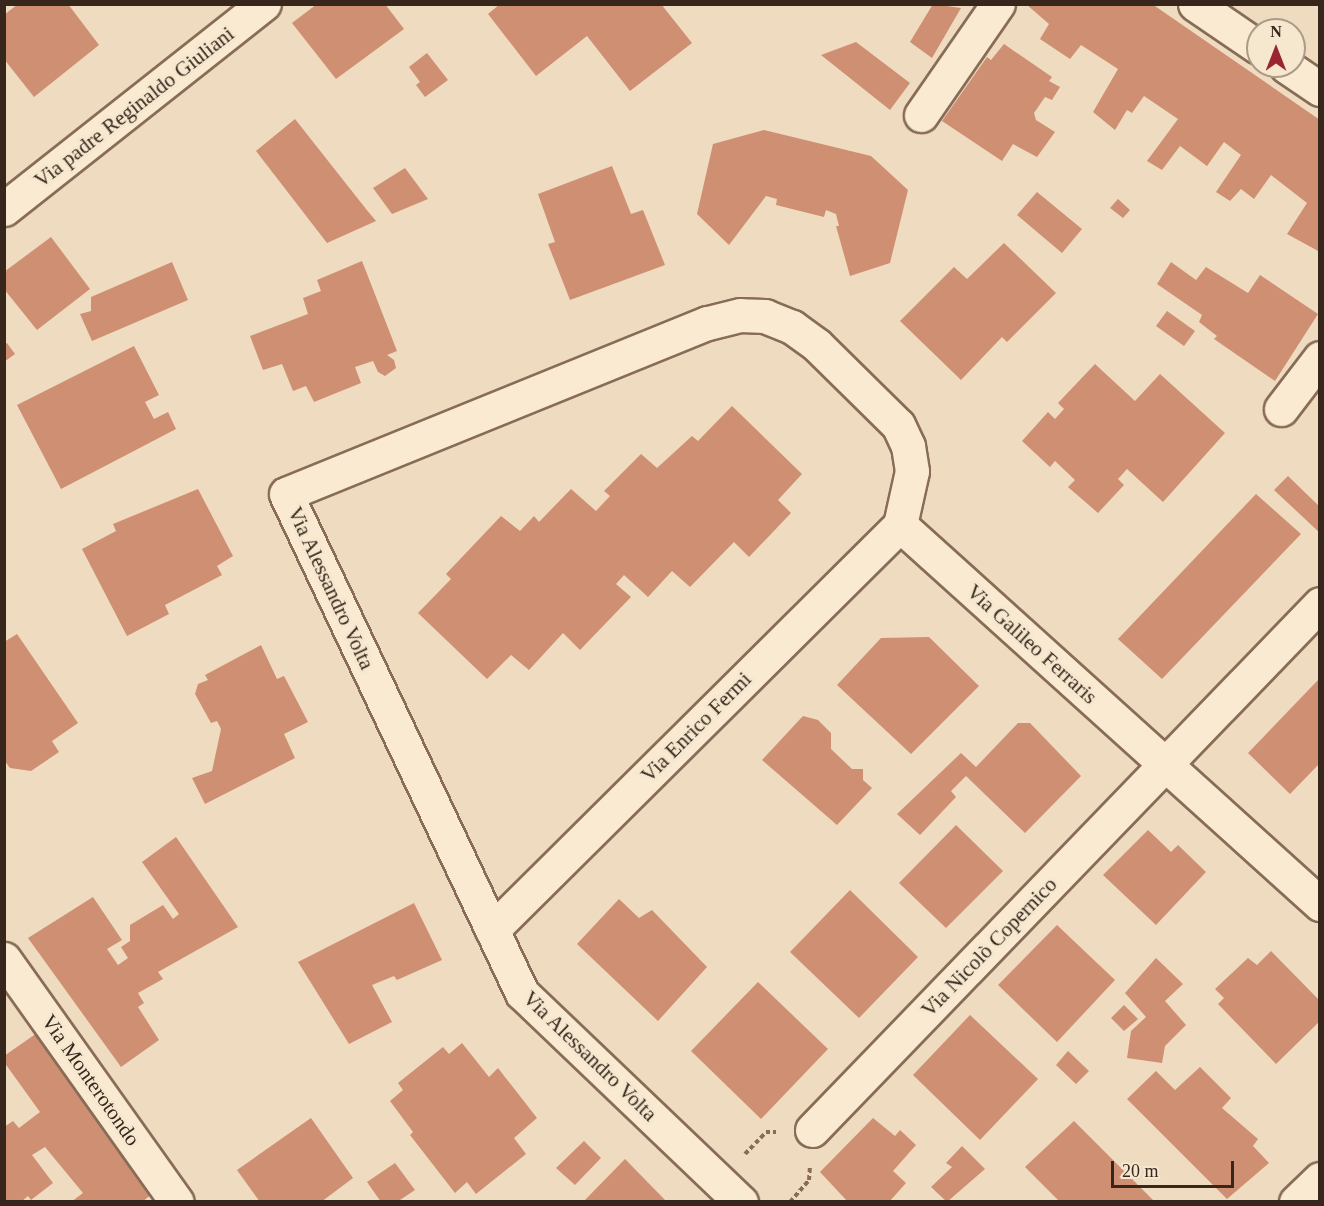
<!DOCTYPE html>
<html>
<head>
<meta charset="utf-8">
<style>
  body { margin:0 }
  #map { position:relative; width:1324px; height:1206px; overflow:hidden; background:#efdbbf; font-family:"Times New Roman",serif }
  div>[style] { position:absolute }
  .building>* { inset:0; background:#cf8f73 }
  .path>* { height:4px; margin-top:-2px; transform-origin:0; background:repeating-linear-gradient(90deg,#886c57 0 4.5px,transparent 0 7.5px) }
  .roads { filter:drop-shadow(2px 0 #886c57) drop-shadow(-2px 0 #886c57) drop-shadow(0 2px #886c57) drop-shadow(0 -2px #886c57) }
  .minor>* { height:33px; margin:-16.5px; padding:0 16.5px; transform-origin:16.5px; border-radius:16.5px; background:#faead2 }
  span { translate:-50% -50%; white-space:nowrap; text-align:center; line-height:1.15; -webkit-text-stroke:6px #f6e7cf; paint-order:stroke }
  .street-label { font-size:21px; color:#37261c }
  .frame { position:absolute; inset:0; border:6px solid #37261c; pointer-events:none }
  .north { position:absolute; left:1246px; top:18px; width:60px; height:60px; box-sizing:border-box; background:#f6e7cf; border:2px solid #aa9a87; border-radius:50%; rotate:0deg; font-size:16px; font-weight:700; line-height:24px; text-align:center; color:#37261c }
  .north::after { content:''; display:block; margin:auto; width:21px; height:27px; background:#992532; clip-path:polygon(50% 0,100% 100%,50% 72%,0 100%) }
  .scale { position:absolute; left:1111px; top:1161px; width:123px; height:27px; box-sizing:border-box; border:3px solid #37261c; border-top:0; padding-left:8px; font-size:18px; line-height:21px; white-space:nowrap; color:#37261c; -webkit-text-stroke:4px #f6e7cf; paint-order:stroke }
</style>
</head>
<body>
<div id="map">
  <div class="building">
    <i style="clip-path:polygon(18px 4px,68px 4px,99px 45px,34px 97px,4px 59px,4px 15px)"></i>
    <i style="clip-path:polygon(317px 4px,385px 4px,404px 29px,336px 79px,292px 23px)"></i>
    <i style="clip-path:polygon(500px 4px,661px 4px,692px 43px,630px 91px,587px 36px,536px 76px,488px 14px)"></i>
    <i style="clip-path:polygon(933px 4px,961px 8px,932px 58px,910px 42px)"></i>
    <i style="clip-path:polygon(1026px 4px,1152px 4px,1320px 120px,1320px 252px,1287px 234px,1307px 203px,1271px 175px,1254px 199px,1241px 189px,1230px 201px,1216px 192px,1241px 155px,1224px 142px,1207px 166px,1180px 146px,1162px 170px,1147px 161px,1178px 119px,1144px 96px,1132px 113px,1127px 110px,1115px 130px,1093px 112px,1118px 69px,1081px 45px,1070px 59px,1040px 39px,1049px 24px)"></i>
    <i style="clip-path:polygon(856px 42px,910px 83px,890px 110px,821px 55px)"></i>
    <i style="clip-path:polygon(1004px 44px,1052px 77px,1049px 81px,1060px 87px,1052px 100px,1045px 97px,1034px 113px,1036px 120px,1055px 132px,1037px 157px,1013px 144px,1002px 161px,942px 121px,987px 57px,991px 60px)"></i>
    <i style="clip-path:polygon(427px 53px,448px 80px,425px 97px,416px 85px,420px 82px,409px 67px)"></i>
    <i style="clip-path:polygon(295px 119px,366px 209px,376px 221px,327px 243px,256px 151px)"></i>
    <i style="clip-path:polygon(764px 130px,871px 156px,908px 190px,890px 263px,850px 276px,836px 226px,839px 226px,836px 214px,826px 210px,824px 217px,776px 205px,777px 199px,766px 196px,729px 245px,697px 214px,713px 144px)"></i>
    <i style="clip-path:polygon(612px 166px,631px 214px,643px 210px,665px 265px,570px 300px,548px 244px,555px 242px,538px 194px)"></i>
    <i style="clip-path:polygon(405px 168px,428px 199px,392px 214px,373px 188px)"></i>
    <i style="clip-path:polygon(1037px 192px,1082px 229px,1062px 253px,1017px 215px)"></i>
    <i style="clip-path:polygon(1118px 199px,1130px 210px,1123px 218px,1110px 208px)"></i>
    <i style="clip-path:polygon(51px 237px,90px 289px,37px 330px,4px 289px,4px 272px)"></i>
    <i style="clip-path:polygon(1004px 243px,1056px 293px,1007px 342px,1002px 337px,961px 380px,900px 321px,954px 267px,967px 279px)"></i>
    <i style="clip-path:polygon(362px 261px,397px 351px,387px 355px,394px 360px,396px 368px,385px 376px,378px 372px,373px 361px,355px 367px,361px 383px,314px 402px,306px 386px,293px 391px,282px 364px,263px 370px,250px 336px,308px 314px,303px 298px,321px 291px,317px 280px)"></i>
    <i style="clip-path:polygon(172px 262px,188px 300px,92px 341px,80px 314px,91px 311px,91px 297px)"></i>
    <i style="clip-path:polygon(1171px 262px,1196px 280px,1206px 267px,1248px 293px,1260px 275px,1318px 314px,1275px 381px,1214px 339px,1217px 336px,1199px 322px,1202px 315px,1157px 284px)"></i>
    <i style="clip-path:polygon(1167px 311px,1195px 331px,1184px 346px,1156px 326px)"></i>
    <i style="clip-path:polygon(7px 343px,15px 354px,4px 362px,4px 345px)"></i>
    <i style="clip-path:polygon(134px 346px,159px 395px,145px 402px,154px 419px,168px 412px,176px 429px,61px 489px,17px 405px)"></i>
    <i style="clip-path:polygon(1095px 364px,1135px 401px,1160px 374px,1225px 433px,1163px 502px,1127px 469px,1118px 479px,1124px 485px,1098px 513px,1068px 487px,1075px 480px,1055px 461px,1050px 467px,1022px 441px,1048px 412px,1055px 419px,1064px 409px,1058px 403px)"></i>
    <i style="clip-path:polygon(732px 406px,802px 474px,778px 500px,791px 513px,749px 557px,734px 542px,690px 587px,672px 571px,648px 597px,624px 575px,616px 584px,631px 597px,580px 650px,563px 633px,529px 670px,511px 655px,487px 679px,418px 613px,451px 579px,446px 574px,501px 516px,520px 531px,534px 516px,539px 522px,571px 489px,596px 511px,610px 496px,604px 491px,641px 454px,657px 468px,692px 436px,698px 441px)"></i>
    <i style="clip-path:polygon(1288px 476px,1320px 507px,1320px 533px,1274px 490px)"></i>
    <i style="clip-path:polygon(198px 489px,233px 556px,217px 566px,222px 575px,165px 605px,169px 614px,127px 636px,82px 549px,116px 531px,113px 524px)"></i>
    <i style="clip-path:polygon(1256px 494px,1301px 534px,1162px 679px,1118px 639px)"></i>
    <i style="clip-path:polygon(17px 634px,78px 723px,52px 741px,59px 752px,31px 771px,10px 768px,4px 760px,4px 642px)"></i>
    <i style="clip-path:polygon(929px 637px,979px 686px,911px 754px,837px 685px,881px 638px)"></i>
    <i style="clip-path:polygon(261px 645px,277px 679px,284px 676px,308px 722px,284px 734px,295px 758px,205px 804px,192px 778px,212px 771px,221px 729px,217px 721px,211px 723px,195px 694px,198px 684px,208px 680px,205px 675px)"></i>
    <i style="clip-path:polygon(1320px 678px,1320px 763px,1290px 794px,1248px 753px)"></i>
    <i style="clip-path:polygon(803px 716px,818px 720px,831px 733px,831px 749px,852px 769px,863px 769px,863px 780px,872px 788px,837px 825px,762px 760px)"></i>
    <i style="clip-path:polygon(1018px 723px,1030px 723px,1081px 776px,1025px 833px,966px 776px,951px 791px,956px 797px,920px 835px,897px 814px,961px 753px,976px 767px)"></i>
    <i style="clip-path:polygon(956px 825px,1003px 871px,946px 928px,899px 883px)"></i>
    <i style="clip-path:polygon(1148px 830px,1171px 852px,1178px 845px,1206px 872px,1156px 925px,1103px 875px)"></i>
    <i style="clip-path:polygon(176px 837px,238px 927px,158px 972px,163px 979px,138px 993px,144px 1003px,138px 1007px,159px 1040px,121px 1067px,28px 938px,93px 897px,122px 940px,107px 949px,118px 965px,128px 958px,121px 947px,130px 941px,130px 925px,163px 905px,173px 919px,179px 914px,142px 862px)"></i>
    <i style="clip-path:polygon(850px 890px,918px 957px,859px 1018px,790px 952px)"></i>
    <i style="clip-path:polygon(619px 899px,639px 918px,652px 910px,707px 967px,658px 1021px,577px 944px)"></i>
    <i style="clip-path:polygon(414px 903px,442px 960px,397px 980px,394px 976px,372px 985px,392px 1022px,349px 1044px,298px 962px)"></i>
    <i style="clip-path:polygon(1057px 925px,1115px 980px,1057px 1042px,998px 985px)"></i>
    <i style="clip-path:polygon(1271px 951px,1320px 1001px,1320px 1021px,1276px 1064px,1218px 1004px,1224px 998px,1215px 989px,1248px 958px,1257px 965px)"></i>
    <i style="clip-path:polygon(1156px 958px,1183px 984px,1165px 1001px,1186px 1025px,1165px 1046px,1162px 1063px,1127px 1058px,1131px 1031px,1146px 1017px,1125px 993px)"></i>
    <i style="clip-path:polygon(758px 982px,828px 1049px,761px 1119px,691px 1051px)"></i>
    <i style="clip-path:polygon(1124px 1005px,1138px 1019px,1124px 1031px,1111px 1018px)"></i>
    <i style="clip-path:polygon(970px 1015px,1038px 1079px,980px 1140px,913px 1075px)"></i>
    <i style="clip-path:polygon(37px 1033px,152px 1194px,142px 1202px,71px 1202px,83px 1193px,45px 1147px,32px 1155px,53px 1183px,31px 1200px,28px 1196px,21px 1202px,4px 1202px,4px 1127px,13px 1121px,19px 1128px,40px 1112px,4px 1062px,4px 1056px)"></i>
    <i style="clip-path:polygon(462px 1043px,489px 1077px,498px 1068px,537px 1118px,514px 1138px,526px 1154px,476px 1194px,467px 1182px,455px 1193px,410px 1135px,413px 1132px,390px 1101px,403px 1090px,398px 1083px,443px 1047px,449px 1054px)"></i>
    <i style="clip-path:polygon(1068px 1051px,1089px 1071px,1076px 1084px,1056px 1065px)"></i>
    <i style="clip-path:polygon(1200px 1067px,1231px 1098px,1222px 1108px,1258px 1139px,1253px 1146px,1269px 1163px,1227px 1199px,1127px 1099px,1156px 1071px,1175px 1090px)"></i>
    <i style="clip-path:polygon(311px 1118px,353px 1178px,321px 1202px,260px 1202px,237px 1170px)"></i>
    <i style="clip-path:polygon(873px 1118px,895px 1136px,900px 1130px,916px 1145px,893px 1171px,906px 1183px,889px 1202px,848px 1202px,820px 1172px)"></i>
    <i style="clip-path:polygon(1074px 1121px,1155px 1202px,1060px 1202px,1025px 1167px)"></i>
    <i style="clip-path:polygon(584px 1141px,601px 1158px,575px 1185px,556px 1168px)"></i>
    <i style="clip-path:polygon(962px 1146px,985px 1169px,947px 1202px,931px 1187px,952px 1167px,946px 1163px)"></i>
    <i style="clip-path:polygon(625px 1159px,667px 1202px,583px 1202px)"></i>
    <i style="clip-path:polygon(395px 1163px,415px 1190px,397px 1202px,381px 1202px,367px 1182px)"></i>
  </div>
  <div class="path">
    <i style="left:745px;top:1154px;width:30px;rotate:-46deg"></i>
    <i style="left:766px;top:1132px;width:10px"></i>
    <i style="left:790px;top:1202px;width:29px;rotate:-49deg"></i>
    <i style="left:809px;top:1180px;width:13px;rotate:-86deg"></i>
  </div>
  <div class="roads">
    <div class="minor">
      <i style="left:1195px;top:4px;width:76px;rotate:34.3deg"></i>
      <i style="left:1286px;top:66px;width:41px;rotate:34.1deg"></i>
      <i style="left:921px;top:115px;width:135px;rotate:-55.3deg"></i>
      <i style="left:4px;top:209px;width:331px;rotate:-38.3deg"></i>
      <i style="left:1281px;top:409px;width:64px;rotate:-52.6deg"></i>
      <i style="left:900px;top:525px;width:566px;rotate:42.06deg"></i>
      <i style="left:492px;top:930px;width:575px;rotate:-44.79deg"></i>
      <i style="left:900px;top:525px;width:55px;rotate:-77.5deg"></i>
      <i style="left:912px;top:471px;width:25px;rotate:-99deg"></i>
      <i style="left:908px;top:446px;width:23px;rotate:-115deg"></i>
      <i style="left:898px;top:425px;width:114px;rotate:-135.4deg"></i>
      <i style="left:817px;top:345px;width:31px;rotate:-144deg"></i>
      <i style="left:792px;top:327px;width:29px;rotate:-158deg"></i>
      <i style="left:765px;top:316px;width:25px;rotate:-178deg"></i>
      <i style="left:740px;top:315px;width:34px;rotate:166deg"></i>
      <i style="left:707px;top:323px;width:454px;rotate:157.9deg"></i>
      <i style="left:286px;top:494px;width:552px;rotate:64.69deg"></i>
      <i style="left:522px;top:993px;width:303px;rotate:43.7deg"></i>
      <i style="left:4px;top:959px;width:298px;rotate:54.6deg"></i>
      <i style="left:812px;top:1130px;width:731px;rotate:-46deg"></i>
      <i style="left:1296px;top:1202px;width:33px;rotate:-44deg"></i>
    </div>
  </div>
  <div class="street-label">
    <span style="left:134px;top:107px;rotate:-38deg">Via padre Reginaldo Giuliani</span>
    <span style="left:331px;top:588px;rotate:65deg">Via Alessandro Volta</span>
    <span style="left:1032px;top:644px;rotate:42deg">Via Galileo Ferraris</span>
    <span style="left:696px;top:727px;rotate:-45deg">Via Enrico Fermi</span>
    <span style="left:989px;top:947px;rotate:-46deg">Via Nicolò Copernico</span>
    <span style="left:590px;top:1056px;rotate:44deg">Via Alessandro Volta</span>
    <span style="left:91px;top:1080px;rotate:55deg">Via Monterotondo</span>
  </div>
  <div class="frame"></div>
  <div class="north">N</div>
  <div class="scale">20 m</div>
</div>
</body>
</html>
